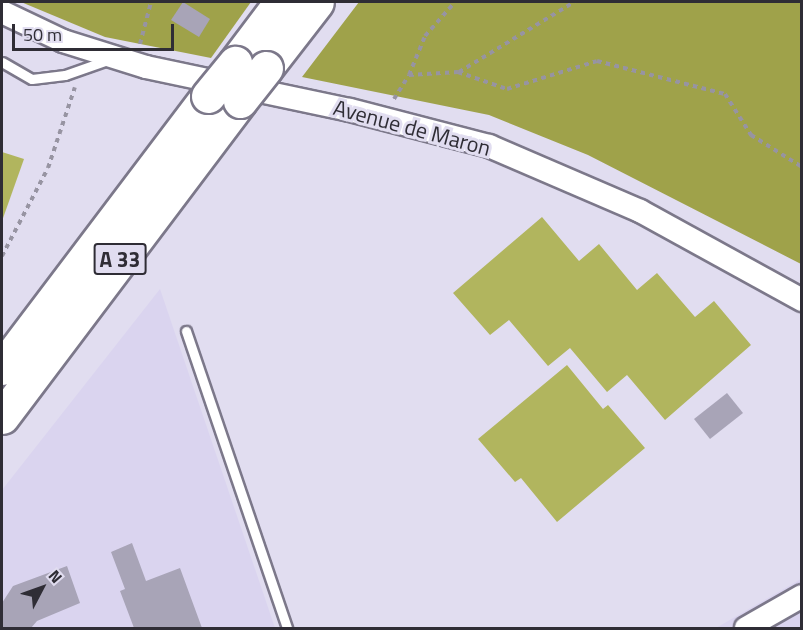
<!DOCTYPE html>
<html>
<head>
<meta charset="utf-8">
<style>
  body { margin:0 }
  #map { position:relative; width:803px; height:630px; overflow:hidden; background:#e1ddf0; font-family:"Titillium Web",sans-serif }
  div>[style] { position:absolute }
  .built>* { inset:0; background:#dad4ef }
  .green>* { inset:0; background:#b1b55e }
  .forest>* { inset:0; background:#9fa24a }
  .building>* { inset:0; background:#a8a4b7 }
  .path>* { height:4px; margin-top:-2px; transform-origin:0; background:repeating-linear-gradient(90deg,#9794a2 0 4.5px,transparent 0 9px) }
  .roads { filter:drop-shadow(2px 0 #7c788a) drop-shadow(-2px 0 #7c788a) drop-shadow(0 2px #7c788a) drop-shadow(0 -2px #7c788a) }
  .service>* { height:9px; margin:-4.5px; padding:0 4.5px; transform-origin:4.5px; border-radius:4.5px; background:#fff }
  .tertiary>* { height:22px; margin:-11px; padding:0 11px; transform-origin:11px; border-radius:11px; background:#fff }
  .motorway>* { height:33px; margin:-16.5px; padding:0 16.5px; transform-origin:16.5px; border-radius:16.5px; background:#fff }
  .bridges { filter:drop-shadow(2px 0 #7c788a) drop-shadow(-2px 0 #7c788a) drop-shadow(0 2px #7c788a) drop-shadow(0 -2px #7c788a) }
  .motorway-bridge>* { height:33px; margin:-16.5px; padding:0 16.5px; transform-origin:16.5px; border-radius:16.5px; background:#fff }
  span { translate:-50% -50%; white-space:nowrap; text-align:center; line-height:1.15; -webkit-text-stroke:6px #e1ddf0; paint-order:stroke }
  .shield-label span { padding:2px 4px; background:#e1ddf0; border:2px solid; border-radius:4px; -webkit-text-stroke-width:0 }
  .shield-label { font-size:21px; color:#2f2d35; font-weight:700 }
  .street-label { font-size:22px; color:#2f2d35 }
  .frame { position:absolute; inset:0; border:3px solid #2f2d35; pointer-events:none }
  .north { position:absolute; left:12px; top:558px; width:60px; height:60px; -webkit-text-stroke:4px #e1ddf0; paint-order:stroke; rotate:49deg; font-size:16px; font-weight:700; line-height:24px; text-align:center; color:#2f2d35 }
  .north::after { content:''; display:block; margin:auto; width:21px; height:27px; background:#2f2d35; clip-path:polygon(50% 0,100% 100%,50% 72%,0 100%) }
  .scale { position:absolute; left:12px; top:24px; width:162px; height:27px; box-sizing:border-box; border:3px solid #2f2d35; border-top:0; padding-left:8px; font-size:18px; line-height:21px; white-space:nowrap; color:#2f2d35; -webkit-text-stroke:4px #e1ddf0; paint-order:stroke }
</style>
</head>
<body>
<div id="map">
  <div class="built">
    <i style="clip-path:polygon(160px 289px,275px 628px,2px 628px,2px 490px)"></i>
    <i style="clip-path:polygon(801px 579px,801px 628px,716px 628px)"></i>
  </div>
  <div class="green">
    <i style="clip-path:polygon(2px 152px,24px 159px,2px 221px)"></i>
    <i style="clip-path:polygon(542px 217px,579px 261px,599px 244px,637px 290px,657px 273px,695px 317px,714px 301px,751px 345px,665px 420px,627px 375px,607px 392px,570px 348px,548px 366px,509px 320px,490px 335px,453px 293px)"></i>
    <i style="clip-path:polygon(567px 365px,603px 409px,608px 405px,645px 448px,557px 522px,521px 478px,515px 482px,478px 439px)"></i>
  </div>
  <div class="forest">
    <i style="clip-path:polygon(21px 2px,251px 2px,211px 58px,105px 37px)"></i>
    <i style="clip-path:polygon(359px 2px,801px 2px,801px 264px,588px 155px,489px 115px,302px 77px)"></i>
  </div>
  <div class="building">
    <i style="clip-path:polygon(183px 2px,210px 19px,199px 37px,171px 20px)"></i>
    <i style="clip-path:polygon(727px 393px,743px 413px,710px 439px,694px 419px)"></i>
    <i style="clip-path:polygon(132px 543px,146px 581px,180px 568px,202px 628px,134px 628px,120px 591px,125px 589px,111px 552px)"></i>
    <i style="clip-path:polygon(67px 566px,80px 603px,37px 621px,31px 628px,2px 628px,2px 603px,13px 586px)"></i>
  </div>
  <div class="path">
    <i style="left:140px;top:44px;width:43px;rotate:-75.3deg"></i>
    <i style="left:459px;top:72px;width:135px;rotate:-31.3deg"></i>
    <i style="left:409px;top:75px;width:49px;rotate:-3.5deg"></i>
    <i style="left:458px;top:72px;width:52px;rotate:19.1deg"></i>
    <i style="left:507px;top:89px;width:94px;rotate:-17.3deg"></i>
    <i style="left:597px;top:61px;width:132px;rotate:14.5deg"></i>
    <i style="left:725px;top:94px;width:49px;rotate:57.6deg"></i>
    <i style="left:751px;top:135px;width:60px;rotate:32.1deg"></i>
    <i style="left:394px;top:99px;width:28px;rotate:-58deg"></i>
    <i style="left:409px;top:75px;width:42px;rotate:-67.7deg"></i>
    <i style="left:425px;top:36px;width:45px;rotate:-48.6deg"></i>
    <i style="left:2px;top:256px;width:99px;rotate:-62.4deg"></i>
    <i style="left:48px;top:168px;width:85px;rotate:-71.6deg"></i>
  </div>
  <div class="roads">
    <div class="service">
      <i style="left:2px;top:62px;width:34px;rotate:30deg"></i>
      <i style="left:32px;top:79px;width:33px;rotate:-7deg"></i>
      <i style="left:65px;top:75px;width:46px;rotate:-19.2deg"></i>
      <i style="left:186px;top:331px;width:314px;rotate:71.2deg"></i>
    </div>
    <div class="tertiary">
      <i style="left:2px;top:12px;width:68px;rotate:25.4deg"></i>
      <i style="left:63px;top:41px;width:87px;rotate:17.4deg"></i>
      <i style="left:146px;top:67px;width:208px;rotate:11.9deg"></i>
      <i style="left:350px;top:110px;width:144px;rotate:14.5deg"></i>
      <i style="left:489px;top:146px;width:164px;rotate:23.3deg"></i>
      <i style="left:640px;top:211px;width:185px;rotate:28.8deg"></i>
      <i style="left:746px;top:628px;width:64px;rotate:-29.7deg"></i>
    </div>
    <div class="motorway">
      <i style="left:235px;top:63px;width:76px;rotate:-53deg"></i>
      <i style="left:266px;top:68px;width:83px;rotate:-52.3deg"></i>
      <i style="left:2px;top:368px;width:341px;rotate:-52.9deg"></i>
      <i style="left:2px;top:417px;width:396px;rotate:-53deg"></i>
    </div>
  </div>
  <div class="bridges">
    <div class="motorway-bridge">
      <i style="left:208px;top:96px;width:43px;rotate:-50.7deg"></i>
      <i style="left:240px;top:101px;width:42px;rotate:-51.8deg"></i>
    </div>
  </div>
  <div class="shield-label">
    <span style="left:120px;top:259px">A 33</span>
  </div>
  <div class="street-label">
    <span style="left:412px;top:128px;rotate:15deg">Avenue de Maron</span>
  </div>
  <div class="frame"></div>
  <div class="north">N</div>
  <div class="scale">50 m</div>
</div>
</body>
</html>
